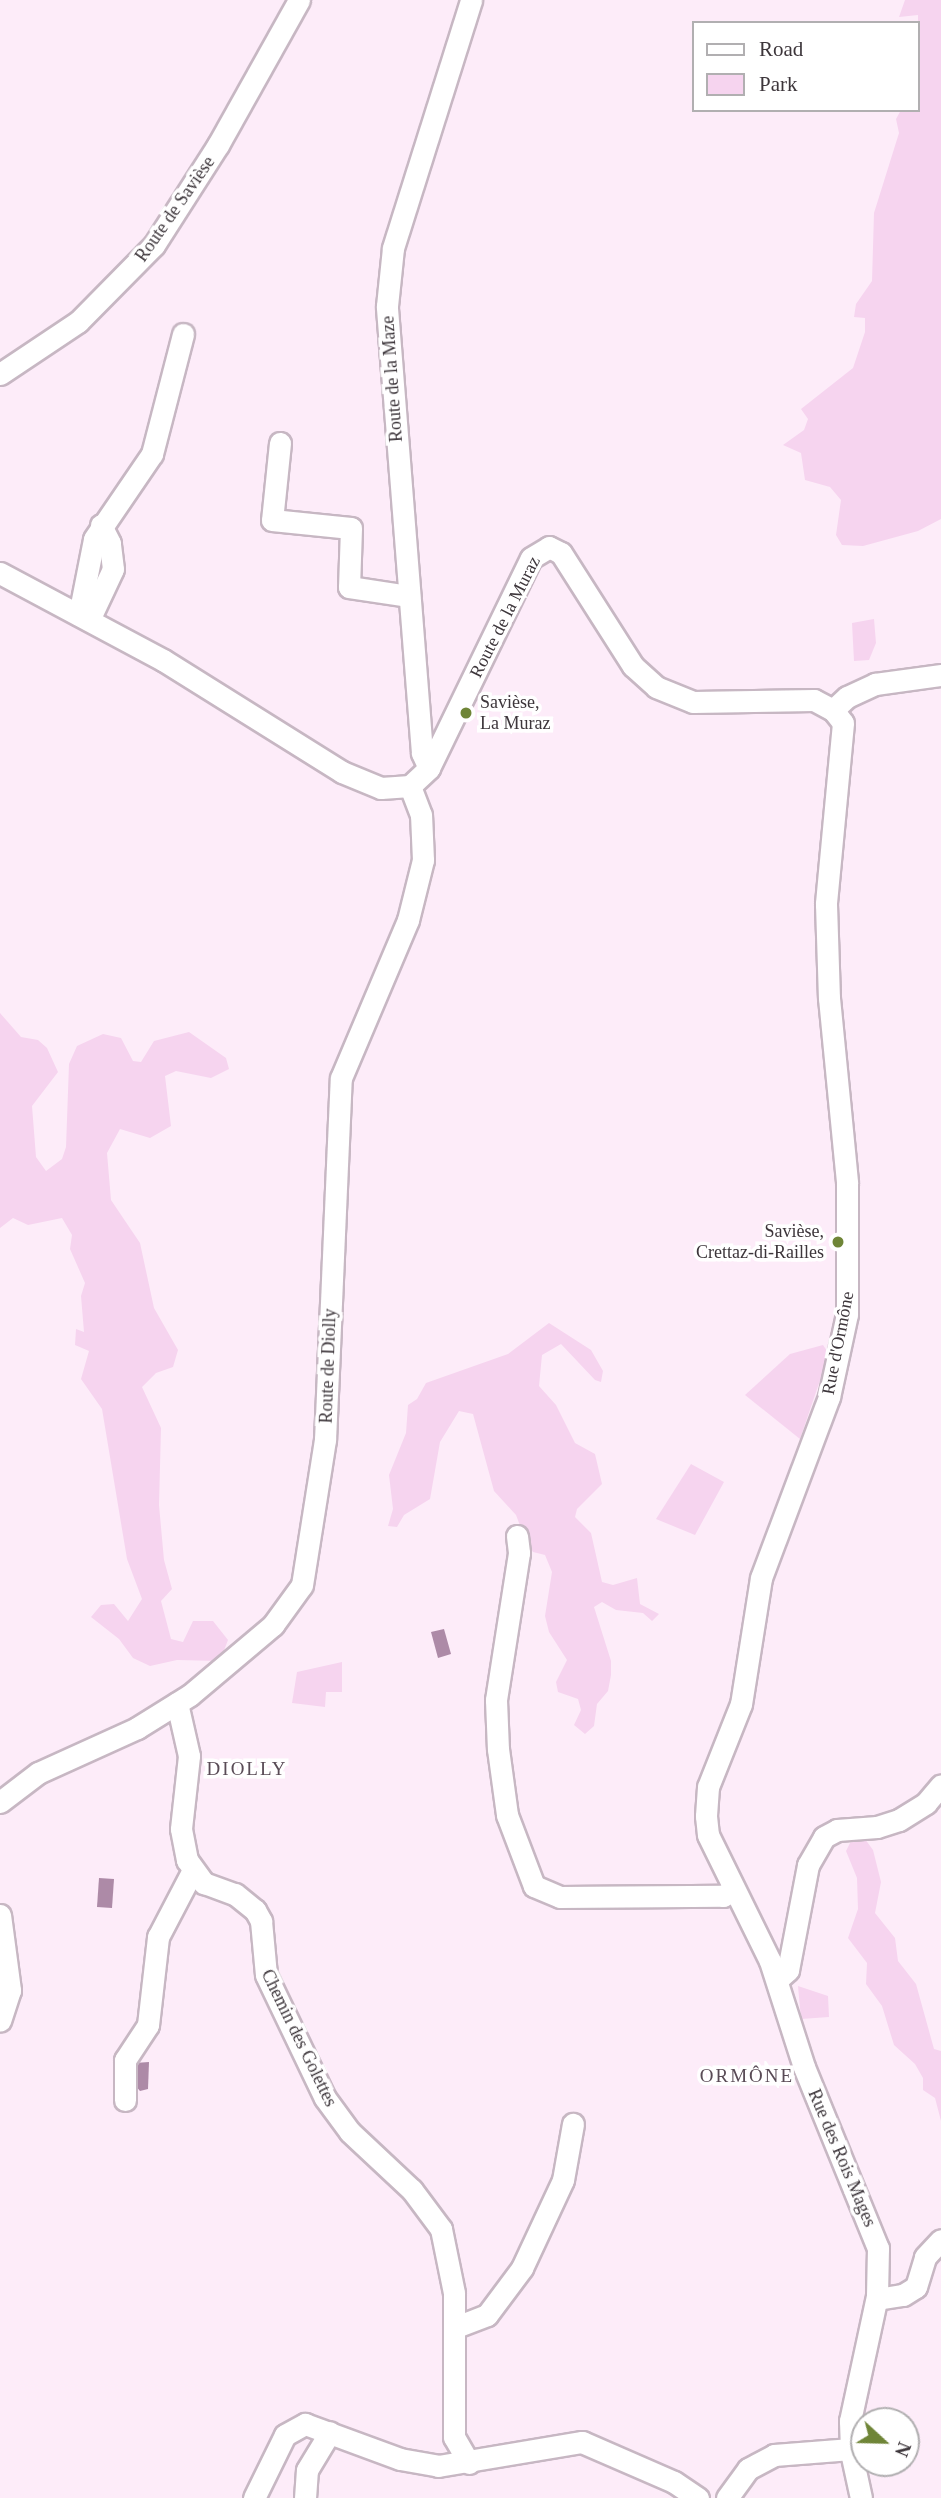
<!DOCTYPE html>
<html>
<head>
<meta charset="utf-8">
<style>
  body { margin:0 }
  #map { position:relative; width:941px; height:2498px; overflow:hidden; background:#fdecf9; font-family:Georgia,serif }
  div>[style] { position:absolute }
  .green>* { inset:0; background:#f6d4ef }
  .water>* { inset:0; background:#ad8aa7 }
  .roads { filter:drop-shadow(2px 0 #c7b7c3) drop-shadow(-2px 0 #c7b7c3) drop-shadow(0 2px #c7b7c3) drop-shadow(0 -2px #c7b7c3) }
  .minor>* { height:21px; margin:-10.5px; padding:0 10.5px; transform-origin:10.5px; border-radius:10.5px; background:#fff }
  .dots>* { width:19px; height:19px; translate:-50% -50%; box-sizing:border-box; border:4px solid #fff; border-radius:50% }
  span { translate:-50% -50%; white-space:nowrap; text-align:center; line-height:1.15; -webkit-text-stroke:7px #fff; paint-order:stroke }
  .street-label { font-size:18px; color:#3d363b }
  .poi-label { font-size:18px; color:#3d363b }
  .left { translate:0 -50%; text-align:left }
  .right { translate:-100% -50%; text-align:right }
  .neighbourhood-label { font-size:19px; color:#594b56; letter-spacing:2px }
  .legend { position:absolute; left:692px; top:21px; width:228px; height:91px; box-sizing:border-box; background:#fff; border:2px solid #b1afb1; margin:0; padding:9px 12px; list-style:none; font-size:21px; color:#3d363b }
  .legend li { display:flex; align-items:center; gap:14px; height:35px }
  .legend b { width:35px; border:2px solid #b1afb1 }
  .north { position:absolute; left:850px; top:2407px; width:70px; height:70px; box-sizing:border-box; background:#fff; border:2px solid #b1afb1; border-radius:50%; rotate:112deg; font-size:19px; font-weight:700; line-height:28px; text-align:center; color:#3d363b }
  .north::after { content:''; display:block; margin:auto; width:24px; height:32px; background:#6f8537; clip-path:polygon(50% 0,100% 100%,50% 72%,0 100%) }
</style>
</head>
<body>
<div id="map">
  <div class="green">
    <i style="clip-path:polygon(905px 0,941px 0,941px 519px,918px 531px,863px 546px,842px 545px,836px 535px,841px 500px,830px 487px,805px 480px,801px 453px,783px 445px,804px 430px,808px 419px,801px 409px,853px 368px,865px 332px,865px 318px,854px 317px,856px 304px,872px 281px,874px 213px,899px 133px,896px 119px,901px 110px,918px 110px,918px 15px,899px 17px)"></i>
    <i style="clip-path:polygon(874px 619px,876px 643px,869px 660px,854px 661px,852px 623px)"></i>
    <i style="clip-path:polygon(0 1013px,21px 1037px,38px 1040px,47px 1048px,58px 1072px,32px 1106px,36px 1157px,46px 1171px,62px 1159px,66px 1147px,69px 1064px,77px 1046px,103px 1034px,121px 1038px,133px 1061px,141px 1062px,154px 1041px,189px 1032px,226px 1058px,229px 1069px,211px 1078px,176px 1071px,165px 1076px,171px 1126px,150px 1138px,120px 1129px,107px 1153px,111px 1200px,140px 1243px,154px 1308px,178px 1350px,173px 1367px,156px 1373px,142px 1387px,161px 1428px,159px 1505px,164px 1560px,172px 1589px,161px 1601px,171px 1639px,183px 1642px,193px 1621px,213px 1621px,228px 1640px,220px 1661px,177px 1660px,150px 1666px,133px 1658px,119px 1639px,91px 1617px,101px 1605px,114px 1604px,128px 1621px,142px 1599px,127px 1559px,102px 1409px,81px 1379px,89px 1351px,75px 1345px,76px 1329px,84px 1332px,81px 1296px,85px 1283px,70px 1249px,72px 1235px,62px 1218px,28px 1225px,13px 1218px,0 1228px)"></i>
    <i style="clip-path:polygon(549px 1323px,591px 1350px,603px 1371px,601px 1382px,595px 1380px,561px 1344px,542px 1355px,539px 1386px,556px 1405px,575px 1443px,595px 1454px,602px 1484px,577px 1509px,575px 1517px,591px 1533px,602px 1582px,613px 1585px,637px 1578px,640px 1604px,659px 1614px,652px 1621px,643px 1613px,616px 1610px,602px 1602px,594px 1607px,611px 1661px,611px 1675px,608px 1691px,597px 1704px,594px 1726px,585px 1734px,574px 1725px,581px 1710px,578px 1699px,558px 1692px,556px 1682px,567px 1660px,549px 1632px,545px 1616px,552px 1572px,545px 1555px,533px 1552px,527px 1544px,516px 1515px,494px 1491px,473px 1414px,459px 1411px,440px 1442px,430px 1499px,404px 1515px,397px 1527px,388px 1526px,393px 1509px,389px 1475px,406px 1433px,408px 1405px,417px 1399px,426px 1383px,508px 1354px)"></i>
    <i style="clip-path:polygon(823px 1345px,829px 1354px,800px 1439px,745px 1395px,790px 1354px)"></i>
    <i style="clip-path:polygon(691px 1464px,724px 1482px,695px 1535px,656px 1519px)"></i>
    <i style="clip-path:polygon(342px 1662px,342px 1692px,326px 1692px,325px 1707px,292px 1703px,297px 1672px)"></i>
    <i style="clip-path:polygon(853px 1837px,865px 1839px,873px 1850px,881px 1882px,875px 1913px,895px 1938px,898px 1961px,916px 1984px,934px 2049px,941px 2051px,941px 2121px,935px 2098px,923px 2090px,923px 2078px,915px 2064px,894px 2045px,882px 2006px,866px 1984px,867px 1963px,848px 1938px,858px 1909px,857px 1878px,846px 1851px)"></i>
    <i style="clip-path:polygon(798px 1986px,828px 1996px,829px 2017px,801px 2019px)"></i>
  </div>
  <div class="water">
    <i style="clip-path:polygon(444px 1629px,451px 1654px,438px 1658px,431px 1632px)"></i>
    <i style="clip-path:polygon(99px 1878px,114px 1879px,112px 1908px,97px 1907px)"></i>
    <i style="clip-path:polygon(149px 2062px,148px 2089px,140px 2091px,134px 2084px,135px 2063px)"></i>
  </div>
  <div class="roads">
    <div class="minor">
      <i style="left:0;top:374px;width:94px;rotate:-33.7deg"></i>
      <i style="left:78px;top:322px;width:108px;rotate:-45.4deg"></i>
      <i style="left:154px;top:245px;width:119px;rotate:-57.4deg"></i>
      <i style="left:218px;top:145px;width:166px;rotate:-60.8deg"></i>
      <i style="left:280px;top:443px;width:77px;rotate:95.9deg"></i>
      <i style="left:272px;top:520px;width:79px;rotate:5.8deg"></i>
      <i style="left:351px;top:528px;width:59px;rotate:91.9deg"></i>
      <i style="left:349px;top:587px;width:61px;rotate:8.5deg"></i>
      <i style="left:0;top:573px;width:185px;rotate:28.1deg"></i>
      <i style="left:163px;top:660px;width:211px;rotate:32deg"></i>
      <i style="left:342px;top:772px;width:42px;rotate:22.3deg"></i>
      <i style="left:381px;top:788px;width:29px;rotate:-4deg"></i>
      <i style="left:410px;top:786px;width:26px;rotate:-43deg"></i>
      <i style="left:429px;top:768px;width:233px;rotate:-64.1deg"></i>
      <i style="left:531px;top:558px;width:21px;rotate:-31deg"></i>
      <i style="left:549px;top:547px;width:13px;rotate:27deg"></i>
      <i style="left:561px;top:553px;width:134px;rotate:57.5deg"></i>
      <i style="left:633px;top:666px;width:31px;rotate:42deg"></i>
      <i style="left:656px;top:687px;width:40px;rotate:22deg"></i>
      <i style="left:693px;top:702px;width:121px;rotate:-0.9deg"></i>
      <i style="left:814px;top:700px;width:21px;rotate:28deg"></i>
      <i style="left:833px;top:710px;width:16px;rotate:52deg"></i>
      <i style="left:843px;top:723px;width:182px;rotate:95.4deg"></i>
      <i style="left:826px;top:904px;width:94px;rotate:88.2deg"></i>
      <i style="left:829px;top:998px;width:186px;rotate:84.4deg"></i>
      <i style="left:847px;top:1183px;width:131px;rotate:90deg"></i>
      <i style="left:847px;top:1314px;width:85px;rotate:102.2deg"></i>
      <i style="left:829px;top:1397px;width:193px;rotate:110.6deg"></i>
      <i style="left:761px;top:1578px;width:128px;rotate:99deg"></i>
      <i style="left:741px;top:1704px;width:89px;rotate:111.7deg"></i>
      <i style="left:708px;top:1787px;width:29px;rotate:94deg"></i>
      <i style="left:706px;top:1816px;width:19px;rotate:84deg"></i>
      <i style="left:708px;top:1835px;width:140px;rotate:63.8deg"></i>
      <i style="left:770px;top:1961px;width:111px;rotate:72.2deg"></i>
      <i style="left:804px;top:2067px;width:196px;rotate:67.8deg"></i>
      <i style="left:878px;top:2248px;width:48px;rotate:91.2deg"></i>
      <i style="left:877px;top:2296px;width:128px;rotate:102.2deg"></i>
      <i style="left:850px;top:2421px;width:31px;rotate:88deg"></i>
      <i style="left:851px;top:2452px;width:47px;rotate:77.7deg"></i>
      <i style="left:79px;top:615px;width:77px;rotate:-78.8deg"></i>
      <i style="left:94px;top:539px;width:103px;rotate:-55.7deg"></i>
      <i style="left:152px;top:454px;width:124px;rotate:-75.5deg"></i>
      <i style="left:89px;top:620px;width:56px;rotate:-64.8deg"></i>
      <i style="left:113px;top:569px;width:26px;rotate:-97deg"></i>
      <i style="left:110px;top:543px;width:20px;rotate:-117deg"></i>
      <i style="left:833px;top:710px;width:19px;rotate:-43deg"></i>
      <i style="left:847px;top:697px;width:31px;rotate:-25deg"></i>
      <i style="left:875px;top:684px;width:67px;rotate:-7.8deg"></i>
      <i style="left:429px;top:768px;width:17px;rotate:-115deg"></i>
      <i style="left:422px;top:753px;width:448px;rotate:-94.5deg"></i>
      <i style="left:387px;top:306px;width:58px;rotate:-84.1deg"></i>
      <i style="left:393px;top:248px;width:260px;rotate:-72.5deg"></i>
      <i style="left:517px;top:1536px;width:17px;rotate:83deg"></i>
      <i style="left:519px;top:1553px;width:149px;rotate:98.9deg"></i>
      <i style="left:496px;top:1700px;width:49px;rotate:87.7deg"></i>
      <i style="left:498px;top:1749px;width:67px;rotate:82.2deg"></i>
      <i style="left:507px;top:1815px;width:76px;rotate:69.2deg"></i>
      <i style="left:534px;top:1886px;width:28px;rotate:23deg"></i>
      <i style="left:560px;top:1897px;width:163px;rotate:-0.4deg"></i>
      <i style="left:723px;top:1896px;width:13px;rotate:-32deg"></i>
      <i style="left:177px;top:1703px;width:54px;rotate:77.2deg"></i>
      <i style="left:189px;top:1756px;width:73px;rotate:96.3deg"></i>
      <i style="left:181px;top:1829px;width:32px;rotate:79deg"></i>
      <i style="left:187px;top:1860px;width:29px;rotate:54deg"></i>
      <i style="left:204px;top:1883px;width:33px;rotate:20deg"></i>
      <i style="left:235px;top:1894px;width:26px;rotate:39deg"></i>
      <i style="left:255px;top:1910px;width:13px;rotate:61deg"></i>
      <i style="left:261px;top:1921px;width:54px;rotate:84.7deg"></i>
      <i style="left:266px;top:1975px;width:136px;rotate:64.4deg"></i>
      <i style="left:325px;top:2098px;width:42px;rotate:53.7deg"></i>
      <i style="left:350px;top:2132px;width:85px;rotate:43.1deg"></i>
      <i style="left:412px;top:2190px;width:49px;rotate:53.4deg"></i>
      <i style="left:441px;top:2229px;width:65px;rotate:78.5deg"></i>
      <i style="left:454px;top:2293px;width:144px;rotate:90deg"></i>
      <i style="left:454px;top:2437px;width:30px;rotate:60deg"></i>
      <i style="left:0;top:1802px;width:48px;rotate:-37.3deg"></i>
      <i style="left:38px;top:1773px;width:109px;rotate:-24.4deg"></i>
      <i style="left:137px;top:1728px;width:62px;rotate:-31.9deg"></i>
      <i style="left:190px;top:1695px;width:109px;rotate:-40.1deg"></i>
      <i style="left:273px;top:1625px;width:49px;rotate:-54.1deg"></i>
      <i style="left:302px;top:1585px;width:147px;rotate:-81deg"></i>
      <i style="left:325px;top:1440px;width:362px;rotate:-87.5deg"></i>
      <i style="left:341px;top:1078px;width:172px;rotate:-67deg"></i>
      <i style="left:408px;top:920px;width:62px;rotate:-76deg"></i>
      <i style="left:423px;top:860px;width:45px;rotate:-92.5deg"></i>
      <i style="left:421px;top:815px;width:31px;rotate:-111deg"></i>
      <i style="left:0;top:1915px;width:76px;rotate:82.4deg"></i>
      <i style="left:10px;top:1990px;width:32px;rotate:108deg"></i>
      <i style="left:777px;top:1980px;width:15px;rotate:-42deg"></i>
      <i style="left:788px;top:1970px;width:107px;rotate:-79.2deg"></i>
      <i style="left:808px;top:1865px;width:32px;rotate:-60deg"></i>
      <i style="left:824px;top:1837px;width:15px;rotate:-28deg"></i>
      <i style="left:837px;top:1830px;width:40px;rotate:-4.3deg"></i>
      <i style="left:877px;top:1827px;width:23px;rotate:-18deg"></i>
      <i style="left:899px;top:1820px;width:32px;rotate:-32deg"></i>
      <i style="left:926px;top:1803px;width:23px;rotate:-50deg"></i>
      <i style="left:125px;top:2100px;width:40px;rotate:-90deg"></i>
      <i style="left:125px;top:2060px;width:42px;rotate:-56.7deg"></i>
      <i style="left:148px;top:2025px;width:89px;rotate:-83.5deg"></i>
      <i style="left:158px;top:1937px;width:76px;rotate:-62.4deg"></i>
      <i style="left:877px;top:2299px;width:26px;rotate:-9deg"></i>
      <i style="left:903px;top:2295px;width:15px;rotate:-32deg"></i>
      <i style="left:916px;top:2287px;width:31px;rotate:-73deg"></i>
      <i style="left:925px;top:2257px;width:23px;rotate:-47deg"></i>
      <i style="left:456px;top:2327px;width:33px;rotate:-21deg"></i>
      <i style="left:487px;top:2315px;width:59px;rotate:-53.3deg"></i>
      <i style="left:522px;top:2268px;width:97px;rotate:-65deg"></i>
      <i style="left:563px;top:2180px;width:57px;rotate:-79.9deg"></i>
      <i style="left:254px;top:2498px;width:70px;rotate:-63.8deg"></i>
      <i style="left:285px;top:2435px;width:23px;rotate:-29deg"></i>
      <i style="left:305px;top:2424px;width:101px;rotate:20.2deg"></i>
      <i style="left:400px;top:2459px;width:39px;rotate:10deg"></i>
      <i style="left:438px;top:2466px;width:146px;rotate:-9.5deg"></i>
      <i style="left:582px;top:2442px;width:100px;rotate:23.5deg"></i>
      <i style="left:674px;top:2482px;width:29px;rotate:34deg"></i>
      <i style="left:305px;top:2498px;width:28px;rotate:-86deg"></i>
      <i style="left:307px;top:2470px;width:44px;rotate:-58.8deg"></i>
      <i style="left:727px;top:2498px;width:36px;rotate:-54deg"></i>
      <i style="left:748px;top:2469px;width:30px;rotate:-28deg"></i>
      <i style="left:774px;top:2455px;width:77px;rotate:-4.5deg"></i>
    </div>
  </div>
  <div class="dots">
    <i style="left:466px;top:713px;background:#6f8537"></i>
    <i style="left:838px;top:1242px;background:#6f8537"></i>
  </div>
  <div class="street-label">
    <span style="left:175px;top:209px;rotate:-55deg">Route de Savièse</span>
    <span style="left:392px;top:379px;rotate:-94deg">Route de la Maze</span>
    <span style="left:505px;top:617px;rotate:-63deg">Route de la Muraz</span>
    <span style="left:838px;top:1343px;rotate:-79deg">Rue d'Ormône</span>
    <span style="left:328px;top:1366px;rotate:-88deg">Route de Diolly</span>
    <span style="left:299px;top:2038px;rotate:64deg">Chemin des Golettes</span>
    <span style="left:842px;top:2158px;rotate:67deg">Rue des Rois Mages</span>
  </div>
  <div class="poi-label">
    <span class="left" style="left:480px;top:713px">Savièse,<br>La Muraz</span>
    <span class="right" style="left:824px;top:1242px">Savièse,<br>Crettaz-di-Railles</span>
  </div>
  <div class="neighbourhood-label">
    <span style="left:247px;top:1769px">DIOLLY</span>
    <span style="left:747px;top:2076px">ORMÔNE</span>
  </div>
  <ul class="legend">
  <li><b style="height:9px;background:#fff"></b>Road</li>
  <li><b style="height:19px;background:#f6d4ef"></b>Park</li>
  </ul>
  <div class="north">N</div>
</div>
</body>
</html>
